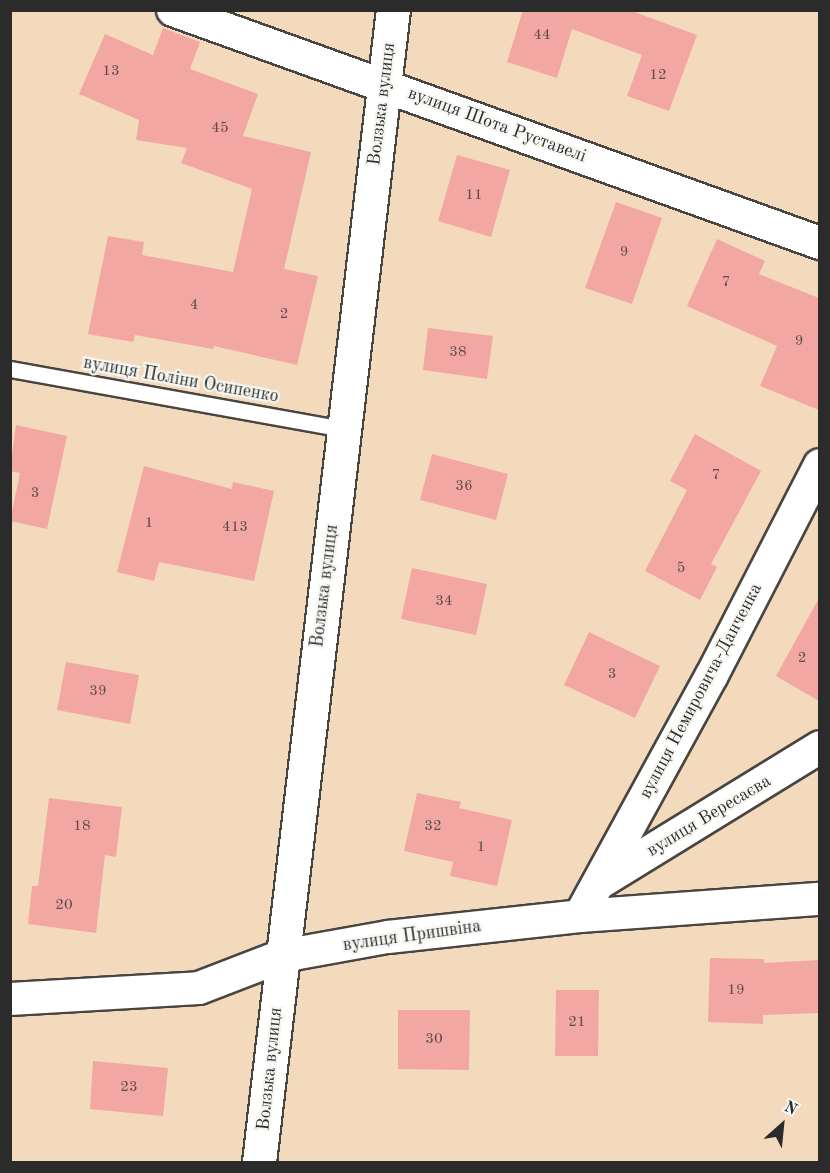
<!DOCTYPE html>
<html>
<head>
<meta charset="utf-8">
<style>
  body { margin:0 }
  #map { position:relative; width:830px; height:1173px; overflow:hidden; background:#f4dabd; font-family:"Old Standard TT",serif }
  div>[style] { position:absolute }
  .building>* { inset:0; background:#f3a7a3 }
  .roads { filter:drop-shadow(2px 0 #494541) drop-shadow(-2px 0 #494541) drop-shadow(0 2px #494541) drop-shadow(0 -2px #494541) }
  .lane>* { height:15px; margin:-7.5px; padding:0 7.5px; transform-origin:7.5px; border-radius:7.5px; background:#fff }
  .street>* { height:32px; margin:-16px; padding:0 16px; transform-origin:16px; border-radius:16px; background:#fff }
  .secondary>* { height:33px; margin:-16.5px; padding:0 16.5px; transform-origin:16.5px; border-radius:16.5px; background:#fff }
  span { translate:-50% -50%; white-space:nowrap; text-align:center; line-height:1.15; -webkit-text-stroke:4.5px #f6f6f2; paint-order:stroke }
  .number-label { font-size:15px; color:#5d4a49 }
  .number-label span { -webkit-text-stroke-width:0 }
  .street-label { font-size:18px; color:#2b2b2b }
  .frame { position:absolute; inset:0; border:12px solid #2b2b2b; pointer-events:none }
  .north { position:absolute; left:752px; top:1095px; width:60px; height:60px; -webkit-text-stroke:4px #f6f6f2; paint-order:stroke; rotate:27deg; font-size:16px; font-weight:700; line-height:24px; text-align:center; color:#2b2b2b }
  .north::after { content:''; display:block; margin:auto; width:21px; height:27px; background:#2b2b2b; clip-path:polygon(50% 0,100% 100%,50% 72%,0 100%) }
</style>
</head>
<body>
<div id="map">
  <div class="building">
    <i style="clip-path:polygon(523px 10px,629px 10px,697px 35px,669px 111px,627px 96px,642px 55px,572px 29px,557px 78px,507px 62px)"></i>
    <i style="clip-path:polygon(163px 28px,200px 42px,190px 69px,258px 94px,243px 136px,311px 152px,284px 269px,318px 276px,297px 365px,214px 346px,213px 349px,135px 335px,133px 342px,88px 334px,108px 236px,144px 242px,142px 255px,233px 272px,252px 189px,181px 163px,187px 148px,136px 140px,139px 120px,79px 94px,105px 34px,153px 55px)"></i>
    <i style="clip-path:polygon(457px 155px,510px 170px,491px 237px,438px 221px)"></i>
    <i style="clip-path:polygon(616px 202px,662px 218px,632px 304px,585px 288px)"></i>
    <i style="clip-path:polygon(717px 239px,765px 261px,759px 274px,819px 298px,819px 410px,760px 386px,777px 346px,687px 306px)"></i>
    <i style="clip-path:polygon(428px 328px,493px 336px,487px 379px,423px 370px)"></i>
    <i style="clip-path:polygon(16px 425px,67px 436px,47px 529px,10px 521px,20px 473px,10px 471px)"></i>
    <i style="clip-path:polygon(695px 434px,761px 471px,711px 564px,717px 567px,700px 600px,645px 571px,687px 490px,670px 481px)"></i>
    <i style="clip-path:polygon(432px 454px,508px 474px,496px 520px,420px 500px)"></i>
    <i style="clip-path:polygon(144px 466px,232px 489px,233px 482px,274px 491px,254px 581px,159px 562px,154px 581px,117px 572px)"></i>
    <i style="clip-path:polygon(412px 568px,487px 584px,476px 635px,401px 619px)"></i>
    <i style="clip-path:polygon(819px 598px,819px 701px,776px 676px)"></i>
    <i style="clip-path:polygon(589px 632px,660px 666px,635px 718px,564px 685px)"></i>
    <i style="clip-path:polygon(66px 662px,139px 675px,130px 724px,57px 710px)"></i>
    <i style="clip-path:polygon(417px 793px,461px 802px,459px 808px,512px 820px,497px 886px,450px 876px,453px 862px,404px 851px)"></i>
    <i style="clip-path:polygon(49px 798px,122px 807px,116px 857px,105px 855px,96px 933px,28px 924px,32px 886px,38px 886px)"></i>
    <i style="clip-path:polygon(710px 958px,764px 959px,764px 963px,819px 960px,819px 1013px,763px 1015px,763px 1024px,708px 1022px)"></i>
    <i style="clip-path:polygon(556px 990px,599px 990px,598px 1056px,555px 1056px)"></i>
    <i style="clip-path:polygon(398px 1010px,470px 1010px,469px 1070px,398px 1069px)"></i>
    <i style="clip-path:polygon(93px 1061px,168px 1068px,163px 1116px,90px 1109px)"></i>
  </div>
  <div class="roads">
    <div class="lane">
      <i style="left:10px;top:369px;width:339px;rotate:10.2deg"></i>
    </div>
    <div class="street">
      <i style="left:173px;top:10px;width:688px;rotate:19.81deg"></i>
      <i style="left:599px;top:883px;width:259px;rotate:-31.6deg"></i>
      <i style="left:580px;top:916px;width:275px;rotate:-61.3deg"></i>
      <i style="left:712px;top:675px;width:236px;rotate:-62.8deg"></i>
      <i style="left:10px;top:999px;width:189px;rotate:-3.3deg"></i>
      <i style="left:199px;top:988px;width:89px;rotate:-21.1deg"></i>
      <i style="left:282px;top:956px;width:108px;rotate:-10.2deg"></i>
      <i style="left:388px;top:937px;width:193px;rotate:-6.2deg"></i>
      <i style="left:580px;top:916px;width:241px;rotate:-4.1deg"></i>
    </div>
    <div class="secondary">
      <i style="left:259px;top:1162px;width:1160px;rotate:-83.37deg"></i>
    </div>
  </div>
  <div class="number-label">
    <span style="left:542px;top:36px">44</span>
    <span style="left:111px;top:72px">13</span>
    <span style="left:658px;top:76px">12</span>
    <span style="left:220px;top:129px">45</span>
    <span style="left:474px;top:196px">11</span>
    <span style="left:624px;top:253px">9</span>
    <span style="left:726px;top:283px">7</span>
    <span style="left:194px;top:306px">4</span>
    <span style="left:284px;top:315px">2</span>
    <span style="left:799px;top:342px">9</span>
    <span style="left:458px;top:353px">38</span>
    <span style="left:716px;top:476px">7</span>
    <span style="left:464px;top:487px">36</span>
    <span style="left:35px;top:494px">3</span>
    <span style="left:149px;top:524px">1</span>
    <span style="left:235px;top:528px">413</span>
    <span style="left:681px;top:569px">5</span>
    <span style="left:444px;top:602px">34</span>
    <span style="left:802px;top:659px">2</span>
    <span style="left:612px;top:675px">3</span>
    <span style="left:98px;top:692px">39</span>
    <span style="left:82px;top:827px">18</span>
    <span style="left:433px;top:827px">32</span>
    <span style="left:481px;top:848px">1</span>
    <span style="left:64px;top:906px">20</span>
    <span style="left:736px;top:991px">19</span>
    <span style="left:577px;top:1023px">21</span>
    <span style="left:434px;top:1040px">30</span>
    <span style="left:129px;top:1088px">23</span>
  </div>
  <div class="street-label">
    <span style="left:382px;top:104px;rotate:-83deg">Волзька вулиця</span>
    <span style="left:497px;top:125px;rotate:20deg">вулиця Шота Руставелі</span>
    <span style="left:181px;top:380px;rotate:10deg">вулиця Поліни Осипенко</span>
    <span style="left:325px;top:586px;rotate:-83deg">Волзька вулиця</span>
    <span style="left:701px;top:691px;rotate:-62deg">вулиця Немировича-Данченка</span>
    <span style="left:709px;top:816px;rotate:-31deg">вулиця Вересаєва</span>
    <span style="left:412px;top:936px;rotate:-8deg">вулиця Пришвіна</span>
    <span style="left:270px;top:1069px;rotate:-84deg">Волзька вулиця</span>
  </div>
  <div class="frame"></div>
  <div class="north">N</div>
</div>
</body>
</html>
